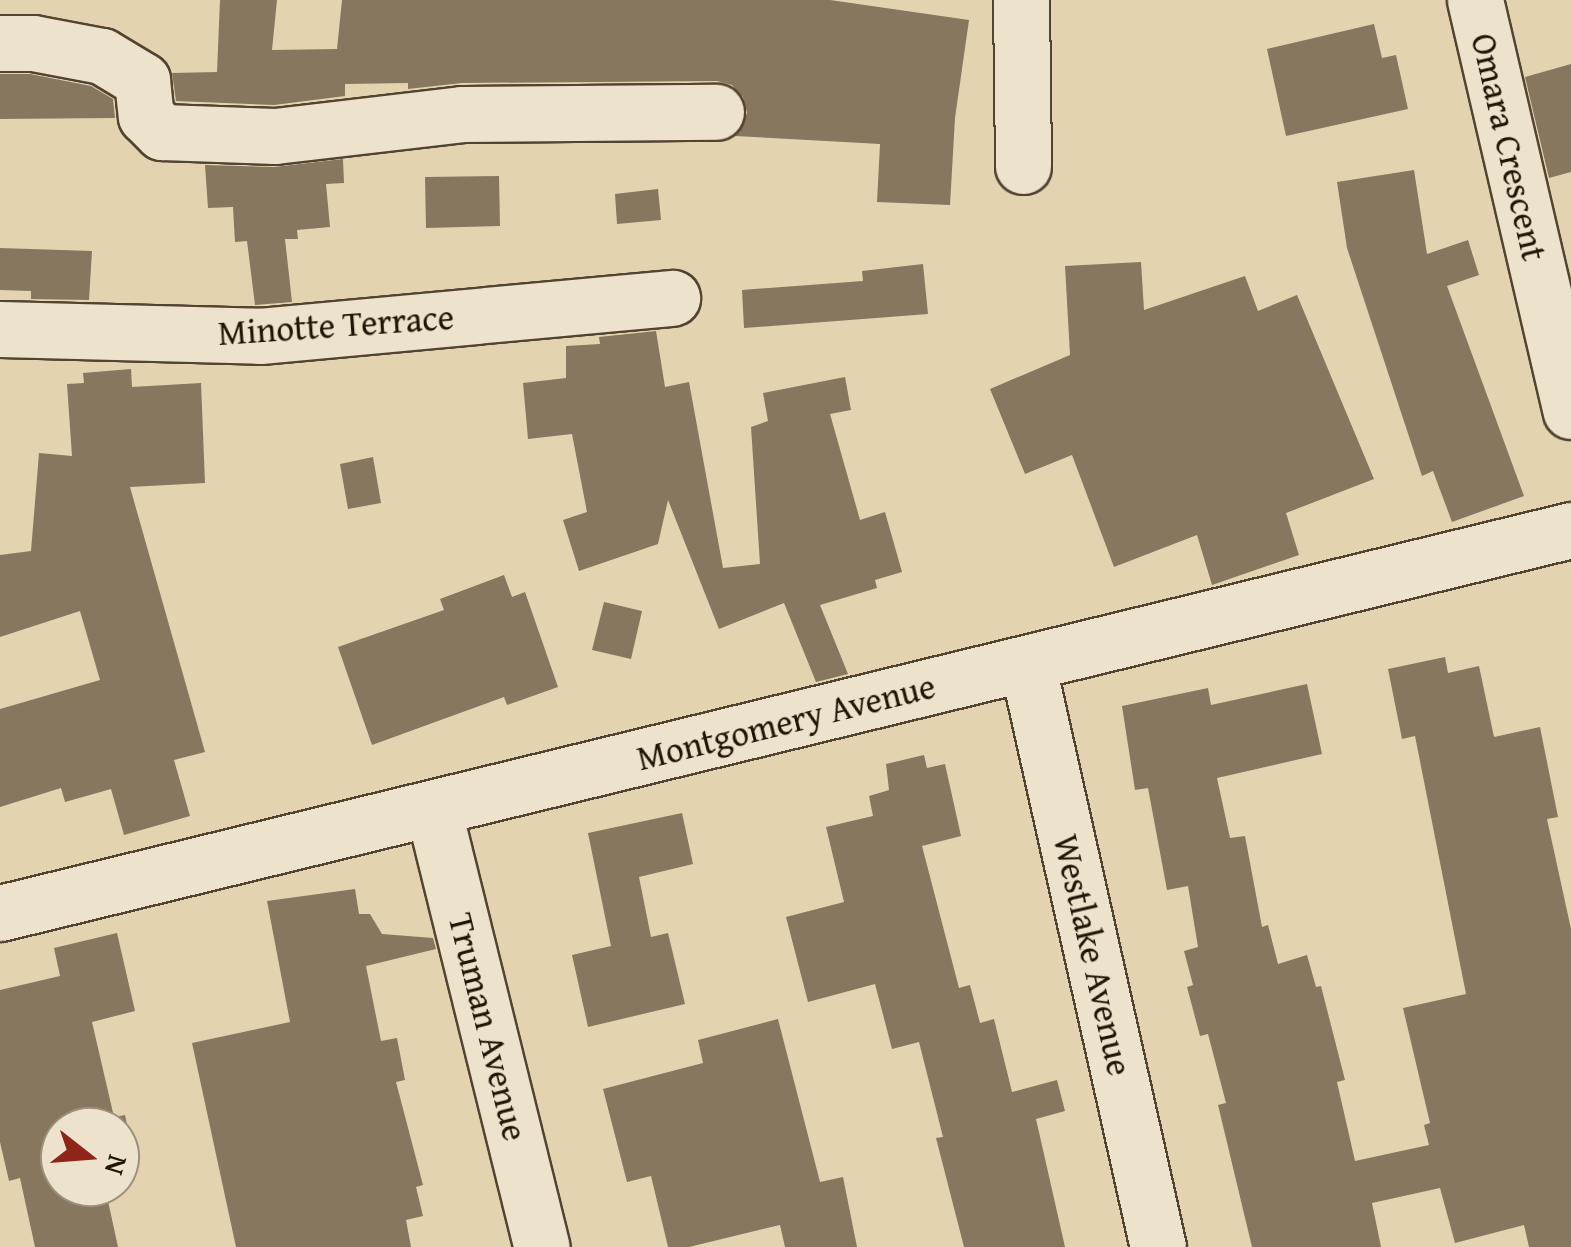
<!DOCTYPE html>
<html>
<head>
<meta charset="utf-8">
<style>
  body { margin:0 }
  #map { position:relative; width:1571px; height:1247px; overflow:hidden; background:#e4d3b0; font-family:"Gentium Book Plus",serif }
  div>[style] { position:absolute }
  .building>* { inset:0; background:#86775e }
  .roads { filter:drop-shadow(2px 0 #514430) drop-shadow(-2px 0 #514430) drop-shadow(0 2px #514430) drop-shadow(0 -2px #514430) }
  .minor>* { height:55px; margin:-27.5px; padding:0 27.5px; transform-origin:27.5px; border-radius:27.5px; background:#ede2cc }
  span { translate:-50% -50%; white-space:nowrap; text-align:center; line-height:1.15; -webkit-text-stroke:9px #ede2cc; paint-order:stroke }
  .street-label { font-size:35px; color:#201405 }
  .north { position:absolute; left:40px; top:1107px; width:100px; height:100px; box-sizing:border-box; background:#ede2cc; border:2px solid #9b907c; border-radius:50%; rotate:107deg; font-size:28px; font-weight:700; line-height:40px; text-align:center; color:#201405 }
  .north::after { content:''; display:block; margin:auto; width:35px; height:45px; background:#8f2418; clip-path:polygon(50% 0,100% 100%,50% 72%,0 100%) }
</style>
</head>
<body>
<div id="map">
  <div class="building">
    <i style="clip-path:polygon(220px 0,277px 0,272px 50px,337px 49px,342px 0,830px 0,969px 20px,955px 118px,950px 205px,877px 202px,880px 144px,735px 136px,747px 113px,743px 97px,732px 85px,717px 81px,462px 83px,408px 89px,408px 83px,345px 84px,345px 96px,274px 105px,176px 101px,172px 73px,217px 72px)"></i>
    <i style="clip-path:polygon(1374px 24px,1382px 58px,1396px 55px,1408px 109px,1286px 136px,1267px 49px)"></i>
    <i style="clip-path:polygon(1571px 64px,1571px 172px,1549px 178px,1525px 77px)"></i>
    <i style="clip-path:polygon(0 74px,30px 74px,91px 86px,113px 99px,115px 118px,0 119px)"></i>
    <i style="clip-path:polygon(343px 159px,344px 183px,326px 184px,330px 227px,297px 230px,298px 239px,285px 239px,292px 302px,255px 305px,247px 241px,235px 242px,233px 207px,208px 208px,205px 165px,274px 167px)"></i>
    <i style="clip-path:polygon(1414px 170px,1427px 254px,1468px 240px,1479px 275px,1447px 286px,1524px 496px,1452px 522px,1433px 471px,1422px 476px,1347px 248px,1337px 182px)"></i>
    <i style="clip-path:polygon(499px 176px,500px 226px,426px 228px,425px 177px)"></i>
    <i style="clip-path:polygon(658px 189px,661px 220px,617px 224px,615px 194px)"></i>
    <i style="clip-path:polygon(0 248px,92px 251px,89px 300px,31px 299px,31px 291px,0 290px)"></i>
    <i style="clip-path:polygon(1141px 262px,1144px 310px,1245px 276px,1258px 311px,1297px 295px,1374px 479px,1286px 513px,1299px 555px,1212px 585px,1197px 535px,1114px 567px,1072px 455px,1025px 474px,990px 389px,1070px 355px,1065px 266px)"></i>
    <i style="clip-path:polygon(923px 264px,928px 314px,744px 328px,742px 290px,863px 281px,862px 271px)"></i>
    <i style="clip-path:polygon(656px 331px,665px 387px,689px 382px,723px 568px,760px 564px,751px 427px,768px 421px,763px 393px,845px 377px,851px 410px,830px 414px,860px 520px,885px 512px,902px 572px,875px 580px,877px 588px,820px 605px,848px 674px,816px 682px,784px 603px,719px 629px,668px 500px,658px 544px,579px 571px,563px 520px,587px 512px,572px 434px,528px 439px,523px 383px,566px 378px,566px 346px,600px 344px,599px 337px)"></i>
    <i style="clip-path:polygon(131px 369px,132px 387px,201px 383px,205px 483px,130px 487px,205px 752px,174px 760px,190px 816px,124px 835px,111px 789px,65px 802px,61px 788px,0 807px,0 709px,100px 680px,80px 611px,0 637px,0 555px,31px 551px,39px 453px,72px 456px,67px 384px,84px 383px,83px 373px)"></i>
    <i style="clip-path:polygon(373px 457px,381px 503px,348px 509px,340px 464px)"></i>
    <i style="clip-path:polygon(504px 575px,512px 597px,525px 592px,558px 687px,507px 705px,504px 697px,372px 745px,338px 647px,444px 610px,440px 599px)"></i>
    <i style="clip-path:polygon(604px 602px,642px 611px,631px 659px,592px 650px)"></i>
    <i style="clip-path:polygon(1445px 657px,1448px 673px,1479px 666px,1494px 737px,1540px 727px,1558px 817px,1547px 819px,1571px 929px,1571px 1247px,1529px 1247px,1524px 1225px,1455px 1243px,1440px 1188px,1372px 1203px,1381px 1247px,1252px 1247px,1218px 1105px,1226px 1103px,1208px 1034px,1200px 1036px,1187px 987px,1193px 985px,1184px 951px,1198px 947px,1188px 886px,1167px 890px,1148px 788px,1135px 790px,1122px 706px,1208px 688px,1211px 705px,1307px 684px,1322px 754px,1217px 778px,1230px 838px,1245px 836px,1262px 927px,1268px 925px,1278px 964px,1307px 955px,1316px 987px,1321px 986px,1345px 1080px,1337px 1082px,1355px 1161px,1429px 1145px,1424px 1125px,1430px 1123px,1403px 1008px,1466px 994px,1415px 736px,1402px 739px,1388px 669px)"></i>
    <i style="clip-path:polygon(924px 755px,927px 768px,945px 764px,961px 836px,922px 846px,959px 988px,970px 985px,980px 1023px,994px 1019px,1012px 1092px,1057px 1080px,1065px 1111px,1036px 1119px,1065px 1247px,964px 1247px,936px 1138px,943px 1137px,919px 1042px,892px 1049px,875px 984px,808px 1002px,786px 917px,844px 902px,826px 827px,873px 816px,869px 796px,889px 790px,886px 764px)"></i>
    <i style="clip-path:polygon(682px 813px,693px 864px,639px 877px,651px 937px,668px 933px,685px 1004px,588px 1027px,572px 955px,611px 946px,588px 833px)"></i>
    <i style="clip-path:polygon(355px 889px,359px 914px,370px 914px,382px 934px,433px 938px,436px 949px,366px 966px,381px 1041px,397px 1038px,405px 1080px,396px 1082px,423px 1185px,416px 1187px,423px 1216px,406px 1220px,411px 1247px,236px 1247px,192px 1043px,290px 1022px,267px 901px)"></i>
    <i style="clip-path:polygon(117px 933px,135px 1011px,92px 1022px,114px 1117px,125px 1115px,131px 1144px,120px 1147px,120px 1127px,60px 1127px,60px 1187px,105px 1187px,118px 1247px,35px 1247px,20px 1178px,9px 1181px,0 1142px,0 990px,60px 976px,54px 948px)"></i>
    <i style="clip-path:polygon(778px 1019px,820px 1182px,843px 1177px,857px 1247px,785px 1247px,780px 1225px,689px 1247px,668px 1247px,651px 1176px,627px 1182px,603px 1089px,703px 1063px,698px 1040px)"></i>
  </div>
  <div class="roads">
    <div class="minor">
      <i style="left:1021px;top:0;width:166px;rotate:89.3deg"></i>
      <i style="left:1475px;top:0;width:422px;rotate:76.9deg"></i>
      <i style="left:0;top:43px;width:33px"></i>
      <i style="left:33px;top:43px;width:70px;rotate:10.7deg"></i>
      <i style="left:102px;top:56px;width:47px;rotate:31deg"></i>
      <i style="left:142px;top:80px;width:36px;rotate:84deg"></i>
      <i style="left:146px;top:116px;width:23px;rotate:45deg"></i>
      <i style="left:162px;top:132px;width:113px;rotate:2deg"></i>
      <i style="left:275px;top:136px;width:188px;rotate:-6.7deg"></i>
      <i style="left:462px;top:114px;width:254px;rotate:-0.5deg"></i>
      <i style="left:0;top:329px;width:260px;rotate:1.5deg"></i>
      <i style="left:260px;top:336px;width:414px;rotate:-5.3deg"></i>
      <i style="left:1027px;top:663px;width:599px;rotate:77.36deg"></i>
      <i style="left:433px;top:808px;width:452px;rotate:76.1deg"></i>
      <i style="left:0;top:913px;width:1617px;rotate:-13.7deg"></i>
    </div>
  </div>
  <div class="street-label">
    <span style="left:1509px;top:147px;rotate:77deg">Omara Crescent</span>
    <span style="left:336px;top:325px;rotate:-4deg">Minotte Terrace</span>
    <span style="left:786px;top:722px;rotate:-14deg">Montgomery Avenue</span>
    <span style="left:1093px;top:955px;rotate:77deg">Westlake Avenue</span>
    <span style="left:488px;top:1027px;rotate:76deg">Truman Avenue</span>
  </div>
  <div class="north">N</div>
</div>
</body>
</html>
